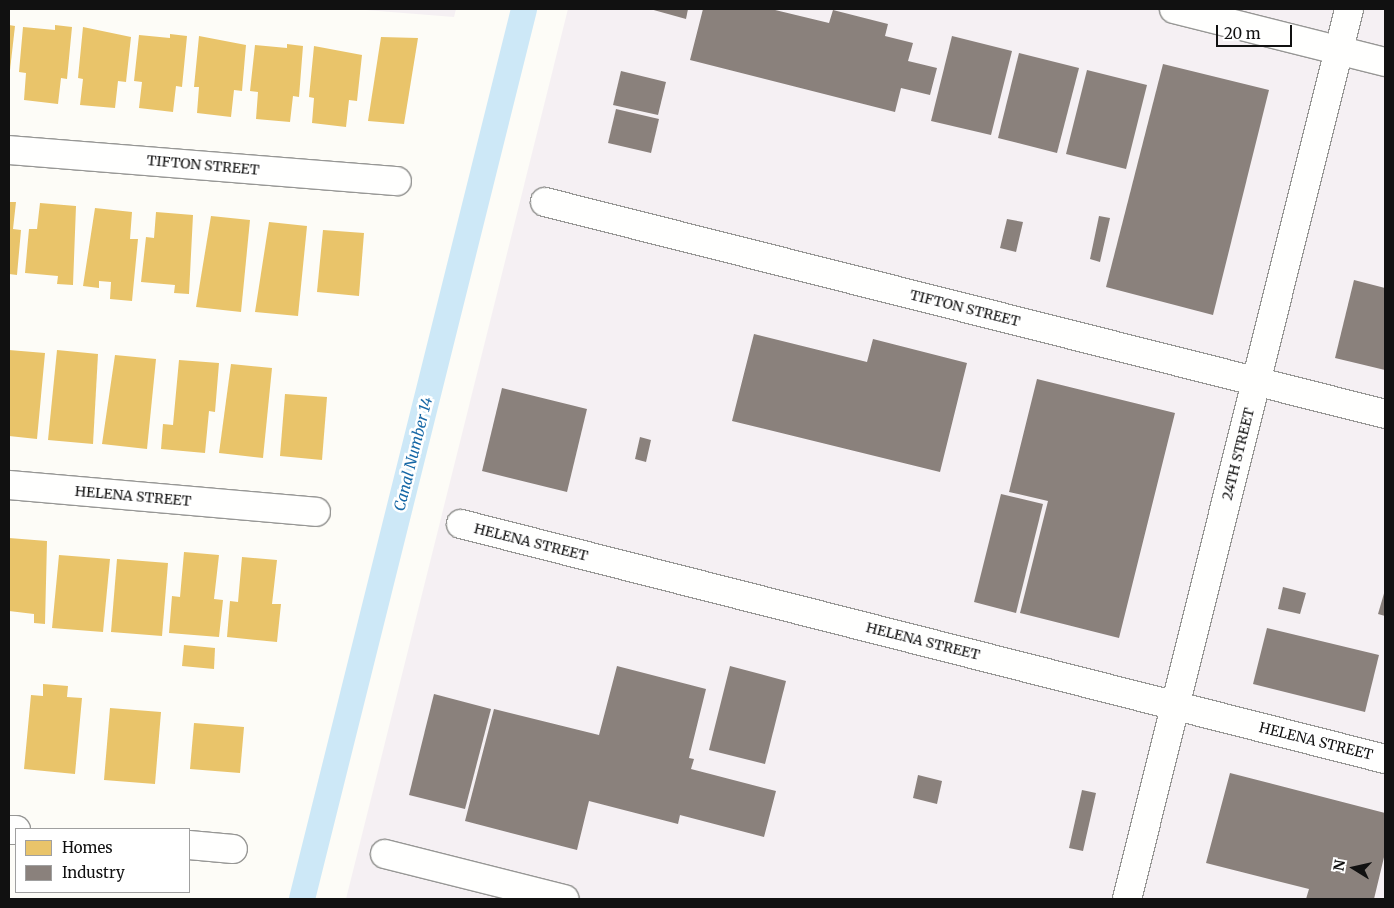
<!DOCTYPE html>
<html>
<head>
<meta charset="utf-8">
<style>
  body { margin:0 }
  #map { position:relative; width:1394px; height:908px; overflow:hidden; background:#fdfcf7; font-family:Merriweather,serif }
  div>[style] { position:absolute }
  .industrial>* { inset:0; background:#f5f0f3 }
  .homes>* { inset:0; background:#e9c46a }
  .industry>* { inset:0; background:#8a817c }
  .canal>* { height:26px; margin:-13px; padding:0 13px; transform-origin:13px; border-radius:13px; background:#cde8f7 }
  .roads { filter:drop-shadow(1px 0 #979795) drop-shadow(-1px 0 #979795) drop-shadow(0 1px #979795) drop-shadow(0 -1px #979795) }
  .minor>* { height:28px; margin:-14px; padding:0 14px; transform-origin:14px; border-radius:14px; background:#fffffe }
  span { translate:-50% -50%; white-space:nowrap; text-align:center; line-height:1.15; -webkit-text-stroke:5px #fff; paint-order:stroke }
  .street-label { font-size:14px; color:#111 }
  .water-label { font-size:15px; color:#1768a6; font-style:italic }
  .frame { position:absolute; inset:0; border:10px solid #111; pointer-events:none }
  .legend { position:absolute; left:15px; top:828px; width:175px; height:65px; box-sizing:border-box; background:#fff; border:1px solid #a0a0a0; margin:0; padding:6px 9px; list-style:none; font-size:15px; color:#111 }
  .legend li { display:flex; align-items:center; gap:10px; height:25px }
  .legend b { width:25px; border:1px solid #a0a0a0 }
  .north { position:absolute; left:1329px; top:843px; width:50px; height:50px; -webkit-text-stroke:4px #fff; paint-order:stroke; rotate:280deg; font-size:14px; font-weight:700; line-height:20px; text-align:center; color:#111 }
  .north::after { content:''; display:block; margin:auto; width:18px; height:22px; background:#111; clip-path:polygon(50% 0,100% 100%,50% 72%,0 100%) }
  .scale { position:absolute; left:1216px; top:25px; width:76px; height:22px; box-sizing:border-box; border:2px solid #111; border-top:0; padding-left:6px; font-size:15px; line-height:18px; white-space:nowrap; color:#111; -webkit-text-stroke:4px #fff; paint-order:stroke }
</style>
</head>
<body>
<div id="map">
  <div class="industrial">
    <i style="clip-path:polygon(353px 9px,456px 9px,454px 17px)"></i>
    <i style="clip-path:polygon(568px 9px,1385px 9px,1385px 899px,346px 899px)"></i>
  </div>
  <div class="homes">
    <i style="clip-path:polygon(9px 25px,15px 26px,10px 70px,9px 70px)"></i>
    <i style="clip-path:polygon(55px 25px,72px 27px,67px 79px,61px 78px,58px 104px,24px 100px,26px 73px,19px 72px,23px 27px,55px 30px)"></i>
    <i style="clip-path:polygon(83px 27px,131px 37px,126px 82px,118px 81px,115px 108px,80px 105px,83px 79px,78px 78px)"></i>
    <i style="clip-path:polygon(170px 34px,187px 36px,182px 87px,176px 86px,173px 112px,139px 108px,142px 82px,134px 81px,139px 35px,170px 38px)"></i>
    <i style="clip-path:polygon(199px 36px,246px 45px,242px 91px,234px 90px,231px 117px,197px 113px,199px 87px,194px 87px)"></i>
    <i style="clip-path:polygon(381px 37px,418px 38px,404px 124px,368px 121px)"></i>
    <i style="clip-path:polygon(287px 44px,303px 46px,299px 97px,293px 96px,290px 122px,256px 119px,258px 92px,250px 91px,255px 45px,287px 48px)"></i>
    <i style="clip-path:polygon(314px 46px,362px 55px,357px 101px,349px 100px,346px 127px,312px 123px,314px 98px,309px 97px)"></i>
    <i style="clip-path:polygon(9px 202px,16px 202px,13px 229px,21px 230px,17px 275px,9px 274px)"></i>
    <i style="clip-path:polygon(40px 203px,76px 206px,73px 285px,57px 284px,58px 276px,25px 273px,29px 229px,37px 229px)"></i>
    <i style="clip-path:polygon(95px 208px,132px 212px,130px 239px,138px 239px,132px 301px,110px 299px,111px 282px,99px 281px,99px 288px,83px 286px)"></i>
    <i style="clip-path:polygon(156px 212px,193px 215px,189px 294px,174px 293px,175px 285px,141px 282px,146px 237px,154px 238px)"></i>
    <i style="clip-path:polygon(211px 216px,250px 220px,241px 312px,196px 307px)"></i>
    <i style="clip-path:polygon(269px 222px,307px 226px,298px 316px,255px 312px)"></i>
    <i style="clip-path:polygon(323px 230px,364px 233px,359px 296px,317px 292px)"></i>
    <i style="clip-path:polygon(9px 350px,45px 353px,37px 439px,9px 436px)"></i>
    <i style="clip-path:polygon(57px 350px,98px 354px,93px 444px,48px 440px)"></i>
    <i style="clip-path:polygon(115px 355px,156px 359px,147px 449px,102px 444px)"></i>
    <i style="clip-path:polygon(179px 360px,219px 363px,215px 412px,209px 411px,205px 453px,161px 449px,163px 424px,173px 425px)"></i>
    <i style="clip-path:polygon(231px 364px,272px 368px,263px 458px,219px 453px)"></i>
    <i style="clip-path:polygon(285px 394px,327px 397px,322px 460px,280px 456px)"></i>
    <i style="clip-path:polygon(9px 538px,47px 541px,45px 624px,34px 623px,34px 614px,9px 611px)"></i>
    <i style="clip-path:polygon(184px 552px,219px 555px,214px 599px,223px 600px,219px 637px,169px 633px,172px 596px,180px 597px)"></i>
    <i style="clip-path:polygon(59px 555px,110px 559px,103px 632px,52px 628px)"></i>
    <i style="clip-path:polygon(242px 557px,277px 560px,272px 604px,281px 604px,277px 642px,227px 637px,230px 601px,238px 602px)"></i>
    <i style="clip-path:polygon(117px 559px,168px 563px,162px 636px,111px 632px)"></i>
    <i style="clip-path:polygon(184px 645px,215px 648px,214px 669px,182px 666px)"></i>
    <i style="clip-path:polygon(43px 684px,68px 686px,67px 697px,82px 698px,75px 774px,24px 769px,31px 695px,43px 696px)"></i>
    <i style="clip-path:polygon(110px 708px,161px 712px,155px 784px,104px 780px)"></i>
    <i style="clip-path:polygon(194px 723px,244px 727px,240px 773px,190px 769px)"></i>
  </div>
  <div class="industry">
    <i style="clip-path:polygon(650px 9px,688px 9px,686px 19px)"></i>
    <i style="clip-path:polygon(703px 9px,771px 9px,829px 23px,833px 10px,888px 24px,885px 36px,913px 43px,908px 61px,937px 68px,930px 95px,901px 88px,895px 112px,690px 60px)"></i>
    <i style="clip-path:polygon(952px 36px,1012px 51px,991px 135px,931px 121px)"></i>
    <i style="clip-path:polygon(1019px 53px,1079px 68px,1057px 153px,998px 138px)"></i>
    <i style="clip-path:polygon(1163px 64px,1269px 90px,1213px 315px,1106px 287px)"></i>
    <i style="clip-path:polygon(1087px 70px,1147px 85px,1126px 169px,1066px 154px)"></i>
    <i style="clip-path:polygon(621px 71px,666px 82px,658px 115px,613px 105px)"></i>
    <i style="clip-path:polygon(616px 109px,659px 119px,651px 153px,608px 143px)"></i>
    <i style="clip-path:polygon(1099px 216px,1110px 218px,1100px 262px,1090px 259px)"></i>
    <i style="clip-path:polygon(1007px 219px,1023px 222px,1016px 252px,1000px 248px)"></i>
    <i style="clip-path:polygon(1354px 280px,1385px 288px,1385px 370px,1335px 358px)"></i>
    <i style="clip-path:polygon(754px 334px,867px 362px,873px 339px,967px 363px,940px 472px,732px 421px)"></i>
    <i style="clip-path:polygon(1037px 379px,1175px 413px,1119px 638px,1020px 613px,1048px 501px,1009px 492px)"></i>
    <i style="clip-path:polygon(502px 388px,587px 409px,567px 492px,482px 471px)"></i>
    <i style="clip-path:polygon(640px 437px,651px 440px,646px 462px,635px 459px)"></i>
    <i style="clip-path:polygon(1001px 494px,1043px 504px,1016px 613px,974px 602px)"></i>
    <i style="clip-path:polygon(1283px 587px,1306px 593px,1300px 614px,1278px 609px)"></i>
    <i style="clip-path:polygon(1385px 590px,1385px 616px,1378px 614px)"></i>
    <i style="clip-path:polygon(1267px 628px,1379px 655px,1365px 712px,1253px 684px)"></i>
    <i style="clip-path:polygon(617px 666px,706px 689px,689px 758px,694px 759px,691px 769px,776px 791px,764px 837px,680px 815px,678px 824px,589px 801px,577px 850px,465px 821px,494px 709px,599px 735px)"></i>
    <i style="clip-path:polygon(730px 666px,786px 681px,765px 764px,709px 750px)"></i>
    <i style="clip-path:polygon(434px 694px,491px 709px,465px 809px,409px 795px)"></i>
    <i style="clip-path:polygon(1230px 773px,1385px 813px,1385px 853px,1374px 899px,1306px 899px,1309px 889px,1206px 863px)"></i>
    <i style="clip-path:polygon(918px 775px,942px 781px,937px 804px,913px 798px)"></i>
    <i style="clip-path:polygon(1082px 790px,1096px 793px,1083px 851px,1069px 848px)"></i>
  </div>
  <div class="canal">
    <i style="left:302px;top:899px;width:917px;rotate:-75.99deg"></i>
  </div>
  <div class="roads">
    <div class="minor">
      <i style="left:1174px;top:9px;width:218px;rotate:14.1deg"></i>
      <i style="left:9px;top:150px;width:389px;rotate:4.6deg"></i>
      <i style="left:545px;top:202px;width:866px;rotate:14.16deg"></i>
      <i style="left:9px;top:485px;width:308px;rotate:5deg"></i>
      <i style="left:461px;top:524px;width:953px;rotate:14.27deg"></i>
      <i style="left:9px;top:830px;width:7px"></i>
      <i style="left:189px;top:845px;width:44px;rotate:5.2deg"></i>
      <i style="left:385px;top:854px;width:185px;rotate:14.1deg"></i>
      <i style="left:1127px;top:899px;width:917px;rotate:-75.99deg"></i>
    </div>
  </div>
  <div class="street-label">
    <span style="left:203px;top:165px;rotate:5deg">TIFTON STREET</span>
    <span style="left:965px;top:308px;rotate:14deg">TIFTON STREET</span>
    <span style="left:1238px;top:454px;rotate:-76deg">24TH STREET</span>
    <span style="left:133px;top:496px;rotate:5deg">HELENA STREET</span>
    <span style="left:531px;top:542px;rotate:14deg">HELENA STREET</span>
    <span style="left:923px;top:641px;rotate:14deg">HELENA STREET</span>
    <span style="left:1316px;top:741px;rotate:14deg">HELENA STREET</span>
  </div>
  <div class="water-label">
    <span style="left:413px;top:454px;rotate:-76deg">Canal Number 14</span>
  </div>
  <div class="frame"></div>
  <ul class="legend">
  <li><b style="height:14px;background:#e9c46a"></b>Homes</li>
  <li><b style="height:14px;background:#8a817c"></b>Industry</li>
  </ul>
  <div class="north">N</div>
  <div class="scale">20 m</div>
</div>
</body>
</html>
